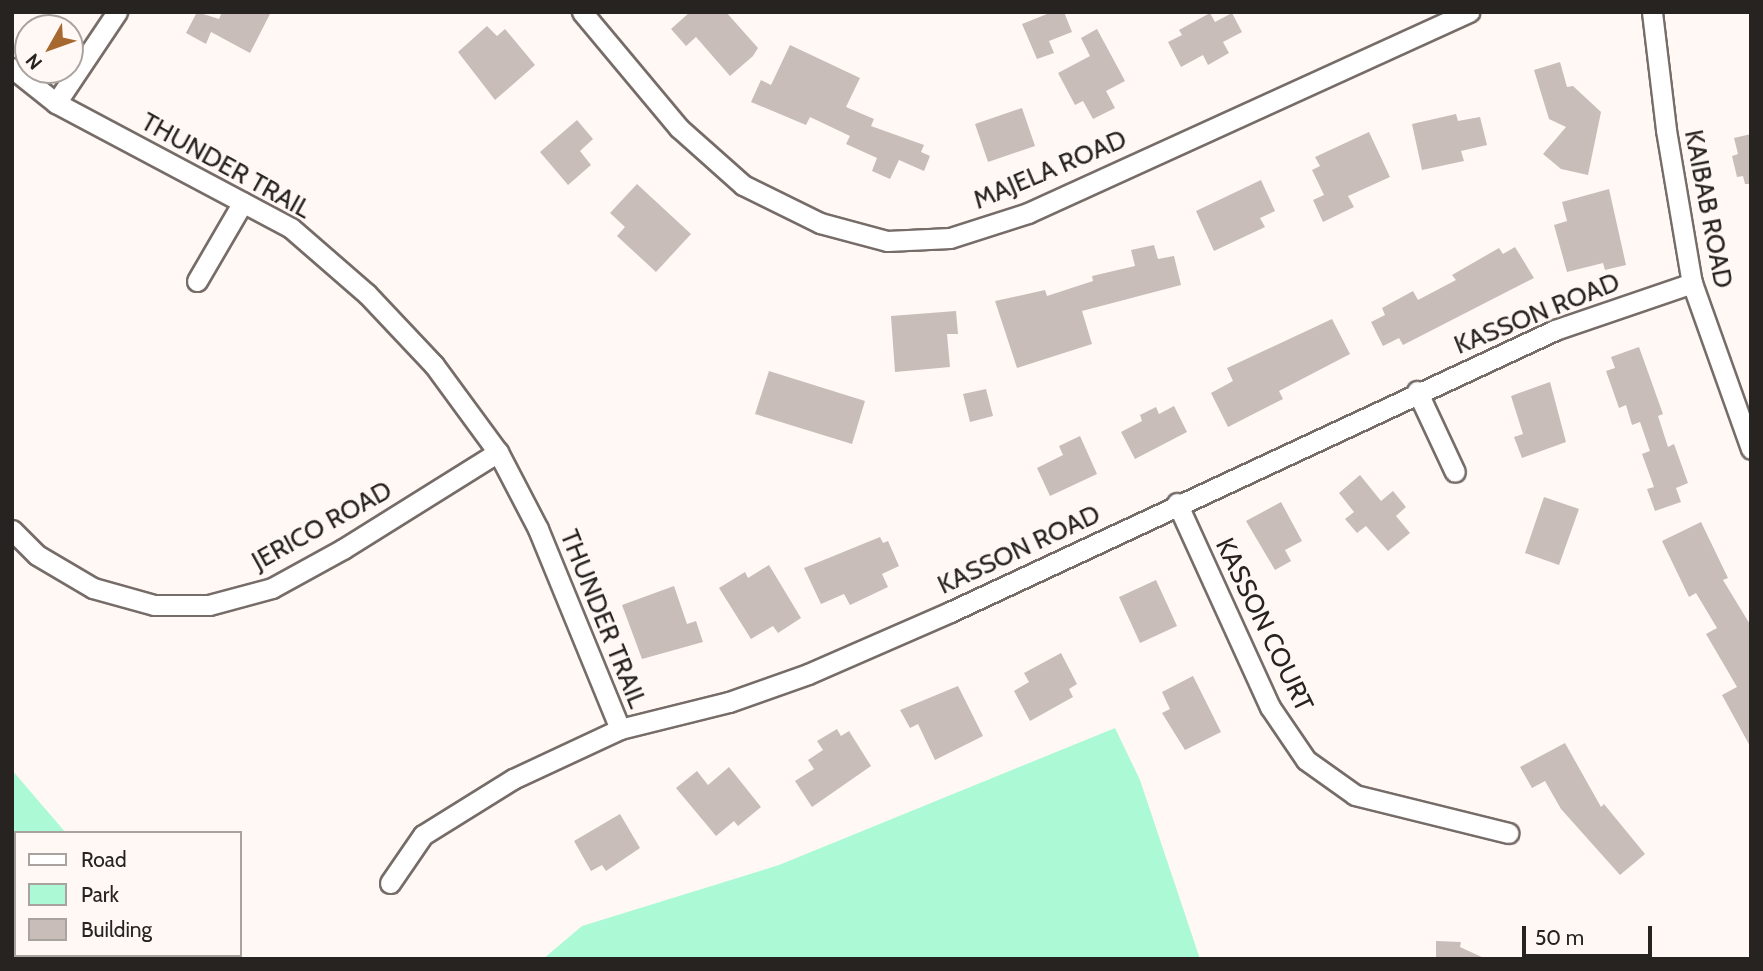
<!DOCTYPE html>
<html>
<head>
<meta charset="utf-8">
<style>
  body { margin:0 }
  #map { position:relative; width:1763px; height:971px; overflow:hidden; background:#fff8f5; font-family:Cabin,sans-serif }
  div>[style] { position:absolute }
  .green>* { inset:0; background:#acfad5 }
  .building>* { inset:0; background:#c8bdb9 }
  .roads { filter:drop-shadow(2px 0 #766c68) drop-shadow(-2px 0 #766c68) drop-shadow(0 2px #766c68) drop-shadow(0 -2px #766c68) }
  .minor>* { height:19px; margin:-9.5px; padding:0 9.5px; transform-origin:9.5px; border-radius:9.5px; background:#fff }
  span { translate:-50% -50%; white-space:nowrap; text-align:center; line-height:1.15; -webkit-text-stroke:5px #fff8f5; paint-order:stroke }
  .street-label { font-size:26px; color:#272321 }
  .frame { position:absolute; inset:0; border:14px solid #272321; pointer-events:none }
  .legend { position:absolute; left:14px; top:831px; width:228px; height:126px; box-sizing:border-box; background:#fff8f5; border:2px solid #a9a3a0; margin:0; padding:9px 12px; list-style:none; font-size:21px; color:#272321 }
  .legend li { display:flex; align-items:center; gap:14px; height:35px }
  .legend b { width:35px; border:2px solid #a9a3a0 }
  .north { position:absolute; left:14px; top:14px; width:70px; height:70px; box-sizing:border-box; background:#fff8f5; border:2px solid #a9a3a0; border-radius:50%; rotate:230deg; font-size:19px; font-weight:700; line-height:28px; text-align:center; color:#272321 }
  .north::after { content:''; display:block; margin:auto; width:24px; height:32px; background:#a7682f; clip-path:polygon(50% 0,100% 100%,50% 72%,0 100%) }
  .scale { position:absolute; left:1522px; top:926px; width:130px; height:32px; box-sizing:border-box; border:4px solid #272321; border-top:0; padding-left:9px; font-size:21px; line-height:24px; white-space:nowrap; color:#272321; -webkit-text-stroke:5px #fff8f5; paint-order:stroke }
</style>
</head>
<body>
<div id="map">
  <div class="green">
    <i style="clip-path:polygon(1115px 728px,1140px 780px,1200px 959px,543px 959px,582px 926px,779px 865px)"></i>
    <i style="clip-path:polygon(12px 770px,66px 833px,16px 833px,16px 955px,174px 959px,12px 959px)"></i>
  </div>
  <div class="building">
    <i style="clip-path:polygon(197px 12px,219px 19px,222px 12px,271px 12px,250px 53px,211px 32px,206px 44px,186px 33px)"></i>
    <i style="clip-path:polygon(690px 12px,726px 12px,758px 48px,753px 56px,730px 76px,696px 37px,686px 46px,671px 29px)"></i>
    <i style="clip-path:polygon(1052px 12px,1064px 12px,1072px 32px,1049px 41px,1054px 53px,1037px 59px,1022px 24px)"></i>
    <i style="clip-path:polygon(1210px 13px,1215px 22px,1232px 13px,1242px 32px,1223px 42px,1229px 53px,1208px 65px,1203px 55px,1181px 67px,1168px 42px,1182px 35px,1179px 30px)"></i>
    <i style="clip-path:polygon(487px 26px,497px 36px,505px 29px,535px 65px,495px 100px,458px 52px)"></i>
    <i style="clip-path:polygon(1097px 29px,1125px 81px,1106px 91px,1115px 108px,1093px 119px,1083px 101px,1075px 105px,1058px 73px,1090px 56px,1081px 38px)"></i>
    <i style="clip-path:polygon(790px 45px,860px 78px,846px 107px,874px 119px,871px 126px,924px 145px,921px 152px,930px 156px,924px 171px,899px 160px,890px 179px,872px 171px,877px 158px,846px 144px,850px 136px,810px 117px,806px 125px,751px 102px,761px 80px,771px 85px)"></i>
    <i style="clip-path:polygon(1560px 62px,1567px 87px,1573px 86px,1601px 112px,1588px 175px,1561px 169px,1543px 154px,1566px 127px,1549px 119px,1534px 70px)"></i>
    <i style="clip-path:polygon(1022px 108px,1035px 146px,988px 162px,975px 124px)"></i>
    <i style="clip-path:polygon(1456px 114px,1458px 121px,1480px 117px,1487px 145px,1461px 151px,1464px 161px,1422px 170px,1412px 124px)"></i>
    <i style="clip-path:polygon(577px 120px,593px 139px,580px 151px,591px 165px,568px 185px,540px 152px)"></i>
    <i style="clip-path:polygon(1369px 132px,1390px 177px,1348px 196px,1354px 207px,1323px 222px,1313px 200px,1324px 195px,1312px 170px,1320px 166px,1315px 157px)"></i>
    <i style="clip-path:polygon(1751px 134px,1751px 184px,1745px 184px,1743px 176px,1737px 177px,1732px 156px,1738px 154px,1734px 138px)"></i>
    <i style="clip-path:polygon(1261px 180px,1275px 211px,1260px 218px,1265px 227px,1214px 251px,1196px 211px)"></i>
    <i style="clip-path:polygon(637px 184px,691px 234px,656px 272px,617px 236px,625px 227px,610px 213px)"></i>
    <i style="clip-path:polygon(1609px 189px,1626px 265px,1605px 270px,1603px 263px,1567px 272px,1554px 225px,1567px 221px,1562px 202px)"></i>
    <i style="clip-path:polygon(1154px 245px,1158px 259px,1174px 256px,1181px 285px,1082px 311px,1092px 344px,1017px 368px,995px 301px,1045px 290px,1047px 296px,1093px 281px,1092px 276px,1135px 266px,1131px 250px)"></i>
    <i style="clip-path:polygon(1515px 247px,1534px 278px,1403px 345px,1399px 338px,1383px 346px,1371px 322px,1385px 315px,1382px 308px,1413px 291px,1418px 300px,1456px 280px,1452px 275px,1499px 248px,1503px 254px)"></i>
    <i style="clip-path:polygon(956px 311px,958px 334px,947px 334px,950px 367px,895px 372px,891px 316px)"></i>
    <i style="clip-path:polygon(1332px 319px,1350px 354px,1279px 391px,1283px 399px,1228px 427px,1211px 393px,1233px 381px,1227px 368px)"></i>
    <i style="clip-path:polygon(1639px 347px,1663px 414px,1658px 416px,1668px 447px,1674px 444px,1688px 483px,1676px 488px,1681px 502px,1655px 511px,1647px 489px,1654px 487px,1642px 454px,1650px 451px,1640px 422px,1632px 425px,1626px 405px,1619px 408px,1606px 371px,1615px 368px,1611px 357px)"></i>
    <i style="clip-path:polygon(769px 371px,865px 401px,852px 444px,755px 414px)"></i>
    <i style="clip-path:polygon(1550px 382px,1566px 442px,1522px 458px,1514px 437px,1523px 434px,1511px 396px)"></i>
    <i style="clip-path:polygon(986px 389px,993px 416px,970px 422px,963px 394px)"></i>
    <i style="clip-path:polygon(1174px 406px,1187px 432px,1135px 459px,1121px 432px,1142px 421px,1140px 415px,1156px 407px,1159px 414px)"></i>
    <i style="clip-path:polygon(1080px 436px,1097px 474px,1050px 496px,1037px 468px,1063px 455px,1059px 446px)"></i>
    <i style="clip-path:polygon(1360px 475px,1381px 501px,1393px 491px,1406px 507px,1396px 516px,1410px 533px,1388px 551px,1366px 526px,1357px 533px,1345px 519px,1354px 512px,1339px 493px)"></i>
    <i style="clip-path:polygon(1544px 497px,1579px 509px,1559px 565px,1525px 553px)"></i>
    <i style="clip-path:polygon(1281px 502px,1302px 541px,1285px 550px,1291px 561px,1275px 570px,1246px 521px)"></i>
    <i style="clip-path:polygon(1701px 522px,1728px 578px,1723px 580px,1751px 626px,1751px 748px,1722px 695px,1737px 687px,1706px 634px,1717px 628px,1696px 593px,1689px 597px,1662px 541px)"></i>
    <i style="clip-path:polygon(880px 537px,883px 543px,888px 541px,899px 566px,882px 574px,888px 587px,850px 605px,844px 594px,821px 604px,804px 568px)"></i>
    <i style="clip-path:polygon(769px 565px,801px 618px,778px 633px,773px 626px,751px 639px,719px 588px,745px 572px,748px 578px)"></i>
    <i style="clip-path:polygon(1156px 580px,1177px 626px,1140px 643px,1119px 597px)"></i>
    <i style="clip-path:polygon(674px 586px,687px 624px,696px 621px,703px 642px,642px 659px,622px 605px)"></i>
    <i style="clip-path:polygon(1061px 653px,1077px 684px,1069px 689px,1073px 697px,1030px 721px,1014px 691px,1029px 682px,1024px 673px)"></i>
    <i style="clip-path:polygon(1193px 676px,1221px 732px,1185px 750px,1162px 713px,1170px 709px,1162px 692px)"></i>
    <i style="clip-path:polygon(958px 686px,983px 736px,935px 760px,918px 724px,910px 728px,900px 710px)"></i>
    <i style="clip-path:polygon(837px 729px,841px 736px,849px 731px,871px 766px,812px 807px,795px 781px,814px 769px,808px 760px,823px 750px,817px 741px)"></i>
    <i style="clip-path:polygon(1565px 743px,1601px 807px,1604px 804px,1645px 854px,1620px 875px,1561px 809px,1545px 781px,1532px 788px,1520px 767px)"></i>
    <i style="clip-path:polygon(729px 767px,761px 807px,738px 826px,734px 821px,716px 836px,676px 788px,697px 771px,708px 785px)"></i>
    <i style="clip-path:polygon(620px 814px,640px 848px,606px 871px,602px 865px,591px 871px,574px 841px)"></i>
    <i style="clip-path:polygon(1436px 941px,1461px 942px,1460px 947px,1486px 959px,1436px 959px)"></i>
  </div>
  <div class="roads">
    <div class="minor">
      <i style="left:582px;top:12px;width:151px;rotate:50.1deg"></i>
      <i style="left:679px;top:128px;width:86px;rotate:41.7deg"></i>
      <i style="left:743px;top:185px;width:86px;rotate:26.3deg"></i>
      <i style="left:820px;top:223px;width:69px;rotate:15deg"></i>
      <i style="left:887px;top:241px;width:63px;rotate:-2.7deg"></i>
      <i style="left:950px;top:238px;width:82px;rotate:-17.8deg"></i>
      <i style="left:1028px;top:213px;width:485px;rotate:-24.5deg"></i>
      <i style="left:1652px;top:12px;width:119px;rotate:83.2deg"></i>
      <i style="left:1666px;top:130px;width:155px;rotate:80.4deg"></i>
      <i style="left:1692px;top:283px;width:176px;rotate:70.4deg"></i>
      <i style="left:12px;top:68px;width:56px;rotate:38.5deg"></i>
      <i style="left:56px;top:103px;width:266px;rotate:28deg"></i>
      <i style="left:291px;top:228px;width:101px;rotate:41deg"></i>
      <i style="left:367px;top:294px;width:98px;rotate:46.7deg"></i>
      <i style="left:434px;top:365px;width:108px;rotate:53.7deg"></i>
      <i style="left:498px;top:452px;width:87px;rotate:62.5deg"></i>
      <i style="left:538px;top:529px;width:216px;rotate:67.7deg"></i>
      <i style="left:56px;top:103px;width:110px;rotate:-56.2deg"></i>
      <i style="left:197px;top:281px;width:91px;rotate:-59.8deg"></i>
      <i style="left:1417px;top:391px;width:89px;rotate:64.9deg"></i>
      <i style="left:1177px;top:503px;width:224px;rotate:65.5deg"></i>
      <i style="left:1270px;top:707px;width:64px;rotate:55.8deg"></i>
      <i style="left:1306px;top:760px;width:60px;rotate:35.5deg"></i>
      <i style="left:1355px;top:795px;width:158px;rotate:13.9deg"></i>
      <i style="left:12px;top:530px;width:35px;rotate:45deg"></i>
      <i style="left:37px;top:555px;width:65px;rotate:30.5deg"></i>
      <i style="left:93px;top:588px;width:63px;rotate:15.6deg"></i>
      <i style="left:154px;top:605px;width:55px"></i>
      <i style="left:209px;top:605px;width:65px;rotate:-15.1deg"></i>
      <i style="left:272px;top:588px;width:81px;rotate:-28.8deg"></i>
      <i style="left:343px;top:549px;width:183px;rotate:-32deg"></i>
      <i style="left:390px;top:883px;width:58px;rotate:-55.5deg"></i>
      <i style="left:423px;top:835px;width:106px;rotate:-31.9deg"></i>
      <i style="left:513px;top:779px;width:118px;rotate:-25deg"></i>
      <i style="left:620px;top:729px;width:112px;rotate:-13.9deg"></i>
      <i style="left:729px;top:702px;width:84px;rotate:-19.5deg"></i>
      <i style="left:808px;top:674px;width:155px;rotate:-23.6deg"></i>
      <i style="left:950px;top:612px;width:667px;rotate:-24.99deg"></i>
      <i style="left:1555px;top:330px;width:145px;rotate:-18.9deg"></i>
    </div>
  </div>
  <div class="street-label">
    <span style="left:226px;top:166px;rotate:29deg">THUNDER TRAIL</span>
    <span style="left:1050px;top:170px;rotate:-23deg">MAJELA ROAD</span>
    <span style="left:1708px;top:209px;rotate:79deg">KAIBAB ROAD</span>
    <span style="left:1537px;top:314px;rotate:-22deg">KASSON ROAD</span>
    <span style="left:322px;top:526px;rotate:-29deg">JERICO ROAD</span>
    <span style="left:1019px;top:550px;rotate:-25deg">KASSON ROAD</span>
    <span style="left:603px;top:619px;rotate:68deg">THUNDER TRAIL</span>
    <span style="left:1264px;top:625px;rotate:64deg">KASSON COURT</span>
  </div>
  <div class="frame"></div>
  <ul class="legend">
  <li><b style="height:9px;background:#fff"></b>Road</li>
  <li><b style="height:19px;background:#acfad5"></b>Park</li>
  <li><b style="height:19px;background:#c8bdb9"></b>Building</li>
  </ul>
  <div class="north">N</div>
  <div class="scale">50 m</div>
</div>
</body>
</html>
